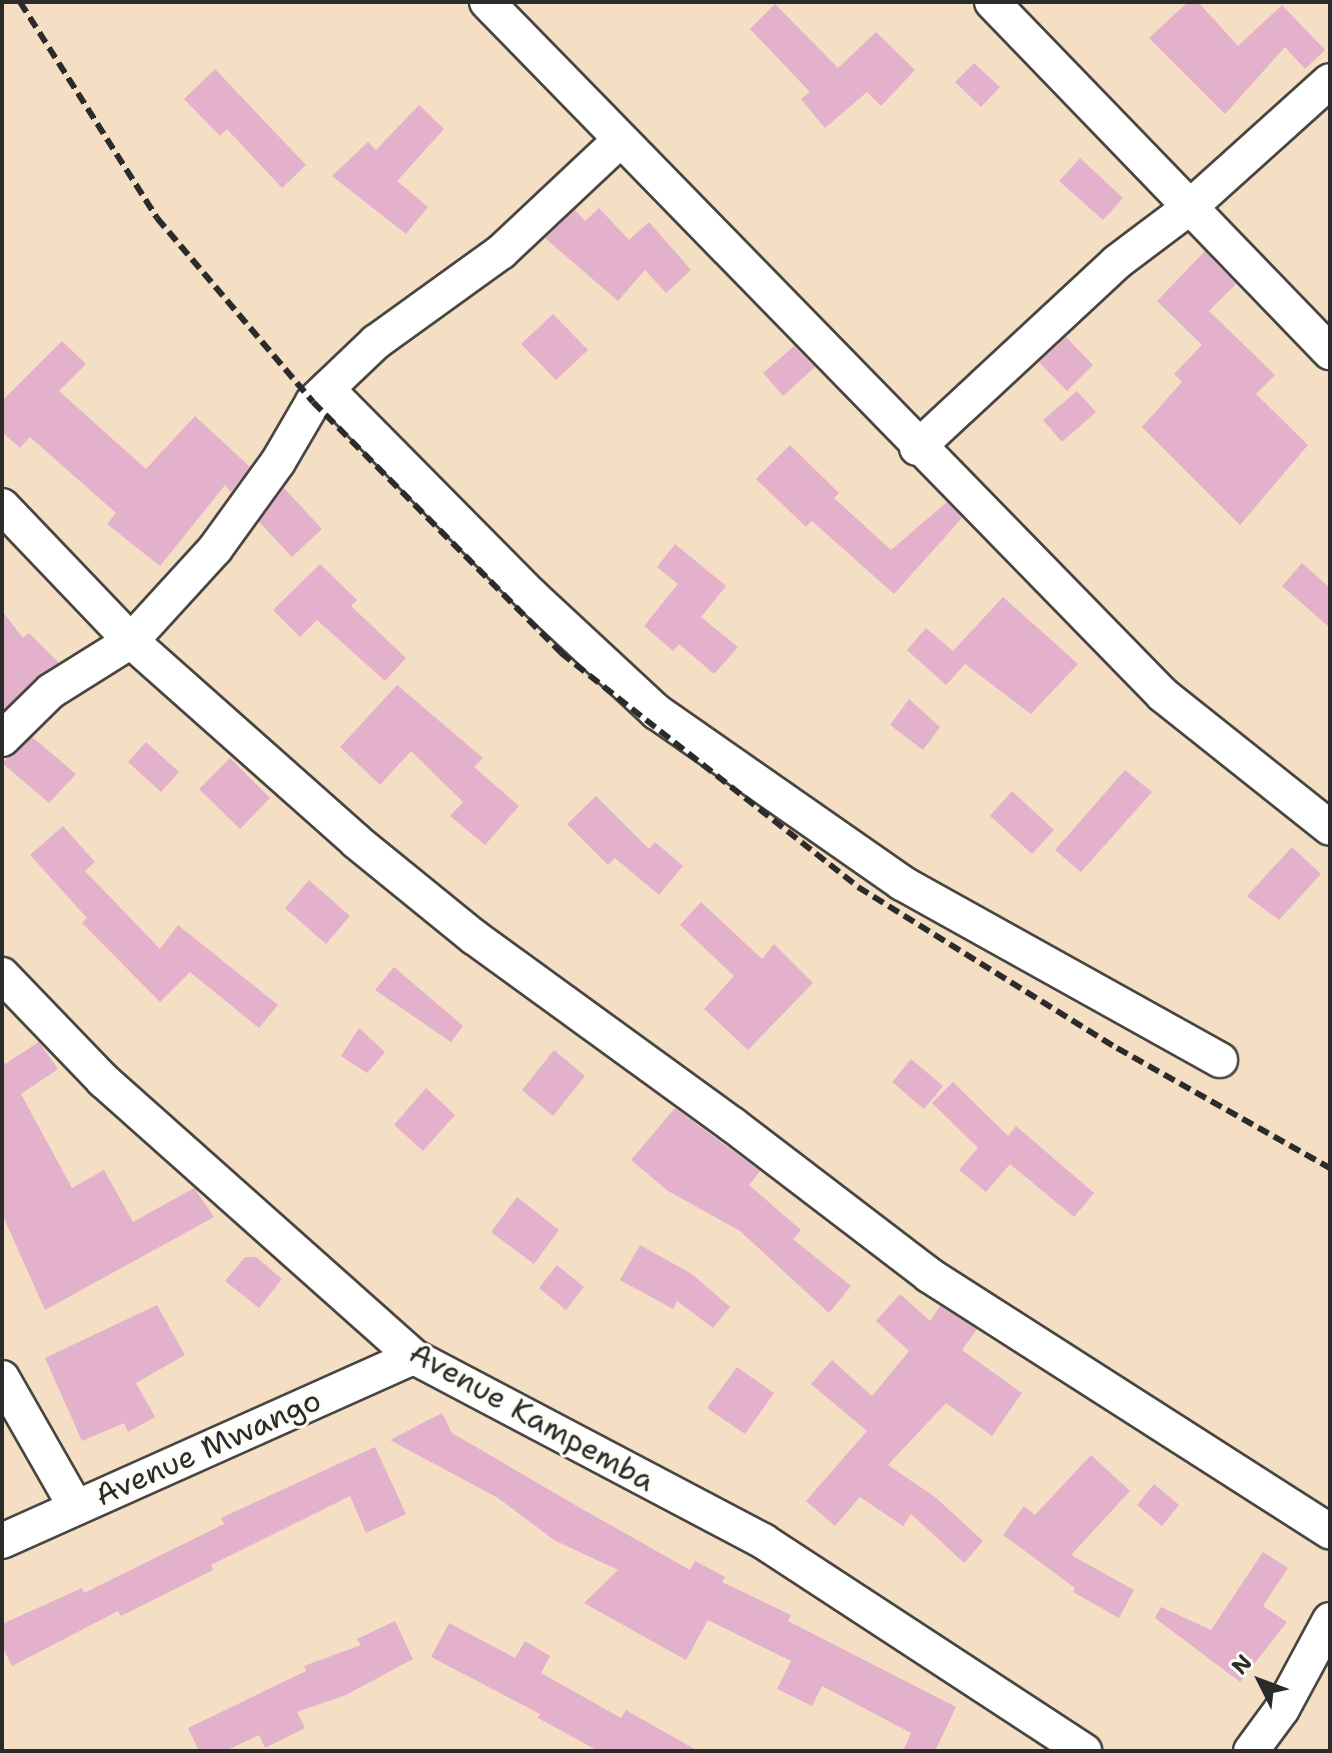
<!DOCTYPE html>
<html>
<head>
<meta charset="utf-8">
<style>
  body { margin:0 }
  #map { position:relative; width:1332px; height:1753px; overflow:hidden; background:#f4dfc4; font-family:"Shantell Sans",sans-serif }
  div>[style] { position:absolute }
  .building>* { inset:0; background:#e3b1cc }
  .roads { filter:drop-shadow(2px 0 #494642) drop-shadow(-2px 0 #494642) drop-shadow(0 2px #494642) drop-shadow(0 -2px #494642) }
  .minor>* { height:34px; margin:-17px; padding:0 17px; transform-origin:17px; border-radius:17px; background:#fff }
  .rail>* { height:6px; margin-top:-3px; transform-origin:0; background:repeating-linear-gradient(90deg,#2b2b2b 0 12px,transparent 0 18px) }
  span { translate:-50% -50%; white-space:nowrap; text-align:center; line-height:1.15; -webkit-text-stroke:6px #fdfcf7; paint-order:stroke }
  .street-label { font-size:30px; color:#2b2b2b }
  .frame { position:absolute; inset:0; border:4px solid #2b2b2b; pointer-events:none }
  .north { position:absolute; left:1220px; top:1641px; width:80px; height:80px; -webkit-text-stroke:6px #fdfcf7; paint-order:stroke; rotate:312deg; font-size:22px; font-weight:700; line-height:32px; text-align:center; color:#2b2b2b }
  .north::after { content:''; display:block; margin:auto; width:28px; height:36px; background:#2b2b2b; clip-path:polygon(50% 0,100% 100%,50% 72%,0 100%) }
</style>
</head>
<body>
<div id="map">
  <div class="building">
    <i style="clip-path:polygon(1188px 2px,1198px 2px,1238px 46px,1282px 5px,1325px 50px,1305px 69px,1285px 47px,1225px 114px,1149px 38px)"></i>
    <i style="clip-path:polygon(775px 4px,838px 68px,876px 32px,915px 70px,881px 106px,867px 92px,825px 128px,801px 99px,810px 92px,750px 29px)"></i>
    <i style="clip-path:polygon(974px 63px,1000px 87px,981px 107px,955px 82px)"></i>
    <i style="clip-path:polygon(215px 69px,306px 165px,282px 188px,227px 129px,220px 136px,184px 99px)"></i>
    <i style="clip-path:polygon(419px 105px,444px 129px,397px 181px,428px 207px,406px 234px,332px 176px,368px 142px,376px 150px)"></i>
    <i style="clip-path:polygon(1080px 158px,1123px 198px,1103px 220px,1059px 181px)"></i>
    <i style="clip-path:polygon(599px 208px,629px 240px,649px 222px,691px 270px,666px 293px,645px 270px,618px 301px,545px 238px,575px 210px,585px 221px)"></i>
    <i style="clip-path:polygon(1205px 251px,1236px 284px,1209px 311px,1275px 375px,1256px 394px,1308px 445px,1240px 525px,1142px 427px,1182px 382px,1174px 374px,1202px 345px,1157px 301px)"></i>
    <i style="clip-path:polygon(553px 314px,588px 350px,556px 380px,521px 344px)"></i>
    <i style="clip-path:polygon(1066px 337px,1093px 365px,1067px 391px,1039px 362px)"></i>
    <i style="clip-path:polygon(62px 341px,86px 364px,59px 391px,146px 469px,195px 416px,250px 467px,231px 492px,225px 485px,160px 566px,107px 524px,116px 513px,30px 437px,20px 448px,2px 432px,2px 401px)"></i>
    <i style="clip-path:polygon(794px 346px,815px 367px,783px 396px,763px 373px)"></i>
    <i style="clip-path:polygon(1077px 391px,1096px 412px,1062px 442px,1043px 420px)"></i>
    <i style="clip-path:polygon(790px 445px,839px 493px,834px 498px,891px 550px,947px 502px,962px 518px,894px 594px,812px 521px,806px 527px,756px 479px)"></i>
    <i style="clip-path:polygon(284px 488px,322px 529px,292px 557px,259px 522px)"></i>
    <i style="clip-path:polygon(675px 544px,726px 586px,701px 617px,738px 647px,714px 674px,679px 644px,673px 651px,644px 626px,678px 584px,657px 567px)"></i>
    <i style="clip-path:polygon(1302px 563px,1330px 588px,1330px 628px,1282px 586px)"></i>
    <i style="clip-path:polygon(320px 564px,357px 600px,351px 606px,406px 658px,385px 681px,317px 620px,300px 637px,273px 610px)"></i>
    <i style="clip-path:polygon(1003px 597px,1078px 664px,1031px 714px,965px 664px,946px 685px,907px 650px,926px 628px,953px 651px)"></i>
    <i style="clip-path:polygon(2px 611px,23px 638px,29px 633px,59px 663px,2px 711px)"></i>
    <i style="clip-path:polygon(397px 685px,483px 758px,474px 767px,519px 806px,485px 845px,450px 816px,463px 802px,411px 751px,380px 785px,340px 747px)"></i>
    <i style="clip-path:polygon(909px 699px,940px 727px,923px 750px,890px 725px)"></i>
    <i style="clip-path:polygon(32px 737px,76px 774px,49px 803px,2px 763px)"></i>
    <i style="clip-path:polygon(146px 742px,179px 772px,161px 792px,128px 762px)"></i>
    <i style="clip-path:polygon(230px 758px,270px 798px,240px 829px,199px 789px)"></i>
    <i style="clip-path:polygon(1125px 770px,1152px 792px,1081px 872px,1055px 850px)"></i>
    <i style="clip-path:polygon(1012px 791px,1054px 830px,1032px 854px,990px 816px)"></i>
    <i style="clip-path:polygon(596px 796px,649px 849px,655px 842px,683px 866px,659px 895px,615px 858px,608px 865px,567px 824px)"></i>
    <i style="clip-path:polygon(63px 826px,95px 862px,85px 871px,160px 949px,178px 925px,278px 1005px,259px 1028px,190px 972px,160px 1002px,82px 923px,87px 918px,30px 855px)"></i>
    <i style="clip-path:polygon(1292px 847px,1321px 874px,1279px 920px,1247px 896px)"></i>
    <i style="clip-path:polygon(309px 880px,350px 916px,326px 944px,285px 908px)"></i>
    <i style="clip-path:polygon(701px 902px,762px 959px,774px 944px,813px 983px,748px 1050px,704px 1009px,734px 976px,680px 925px)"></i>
    <i style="clip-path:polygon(394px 967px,463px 1026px,451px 1042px,375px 990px)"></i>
    <i style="clip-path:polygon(359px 1028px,385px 1052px,367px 1073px,341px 1056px)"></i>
    <i style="clip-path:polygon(39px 1042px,58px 1069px,21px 1094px,72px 1188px,104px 1170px,133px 1222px,194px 1188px,214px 1217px,45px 1310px,2px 1214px,2px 1058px,5px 1064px)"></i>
    <i style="clip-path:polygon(554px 1050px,585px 1076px,553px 1116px,522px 1090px)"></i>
    <i style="clip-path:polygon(911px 1059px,943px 1086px,924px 1109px,892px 1082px)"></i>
    <i style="clip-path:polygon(953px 1082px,1008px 1136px,1016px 1126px,1094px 1193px,1074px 1217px,1010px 1164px,986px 1192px,959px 1170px,978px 1148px,932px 1103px)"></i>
    <i style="clip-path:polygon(426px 1088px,455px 1115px,423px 1151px,394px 1125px)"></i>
    <i style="clip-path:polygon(675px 1108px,760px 1171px,749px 1185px,801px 1230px,793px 1239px,851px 1286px,829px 1313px,740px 1231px,668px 1191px,631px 1160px)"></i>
    <i style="clip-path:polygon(517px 1197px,559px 1230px,534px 1264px,491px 1232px)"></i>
    <i style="clip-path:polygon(640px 1245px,692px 1274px,730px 1307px,713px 1328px,677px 1301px,673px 1309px,620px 1280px)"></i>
    <i style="clip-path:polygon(245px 1257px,256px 1257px,282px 1279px,259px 1308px,225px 1281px)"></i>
    <i style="clip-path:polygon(557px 1265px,584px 1287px,566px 1310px,539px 1288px)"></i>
    <i style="clip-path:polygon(900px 1294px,930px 1321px,940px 1306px,977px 1329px,962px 1350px,1022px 1393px,992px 1436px,946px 1403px,888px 1465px,935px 1497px,983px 1541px,964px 1563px,911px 1514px,903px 1526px,860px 1497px,835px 1526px,806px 1501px,867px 1431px,811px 1384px,832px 1360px,872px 1396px,909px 1351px,876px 1321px)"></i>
    <i style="clip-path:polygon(157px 1305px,185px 1355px,136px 1383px,155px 1417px,128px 1432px,124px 1423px,82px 1441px,45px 1358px)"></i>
    <i style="clip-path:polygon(737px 1367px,774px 1393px,745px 1434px,707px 1408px)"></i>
    <i style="clip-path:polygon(442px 1413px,452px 1433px,577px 1506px,690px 1570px,695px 1561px,725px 1577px,722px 1582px,791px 1615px,788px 1621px,956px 1707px,935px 1751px,903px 1751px,911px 1733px,822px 1686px,812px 1706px,777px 1689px,791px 1661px,708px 1620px,686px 1660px,584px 1603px,618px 1570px,554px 1540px,498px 1498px,390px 1440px)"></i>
    <i style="clip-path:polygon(375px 1447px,406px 1514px,366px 1533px,350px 1496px,211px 1565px,213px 1570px,121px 1616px,118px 1611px,12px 1666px,2px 1646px,2px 1624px,82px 1588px,84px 1593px,224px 1524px,221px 1518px)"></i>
    <i style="clip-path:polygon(1091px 1455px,1130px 1491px,1071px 1555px,1134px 1590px,1119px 1618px,1073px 1592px,1075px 1588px,1003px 1535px,1024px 1506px,1035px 1515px)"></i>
    <i style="clip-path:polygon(1154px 1484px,1179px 1505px,1162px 1526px,1137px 1505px)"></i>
    <i style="clip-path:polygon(1263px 1552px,1288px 1568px,1263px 1606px,1287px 1622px,1240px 1682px,1155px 1618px,1161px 1607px,1211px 1630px)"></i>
    <i style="clip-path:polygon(395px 1621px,413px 1659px,346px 1695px,297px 1712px,305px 1728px,265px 1748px,259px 1735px,225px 1751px,199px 1751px,188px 1728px,306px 1671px,304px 1666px,361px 1645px,357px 1639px)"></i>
    <i style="clip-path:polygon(449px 1623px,515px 1658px,525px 1641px,550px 1656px,541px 1673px,621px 1718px,626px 1710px,698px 1751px,598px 1751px,538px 1718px,540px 1714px,431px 1657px)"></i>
  </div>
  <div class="roads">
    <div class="minor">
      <i style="left:487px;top:2px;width:968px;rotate:45.71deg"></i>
      <i style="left:1163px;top:695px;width:213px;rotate:38.5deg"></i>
      <i style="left:992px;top:2px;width:487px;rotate:46deg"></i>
      <i style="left:327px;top:389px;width:291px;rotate:45.3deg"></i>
      <i style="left:532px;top:596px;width:171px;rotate:42.9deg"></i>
      <i style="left:657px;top:712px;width:299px;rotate:34.9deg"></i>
      <i style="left:902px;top:883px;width:364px;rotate:29.1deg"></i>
      <i style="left:917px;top:448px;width:273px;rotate:-42.9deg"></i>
      <i style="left:1117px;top:262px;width:91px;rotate:-37deg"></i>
      <i style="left:1190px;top:207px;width:188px;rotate:-42deg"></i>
      <i style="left:2px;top:506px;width:187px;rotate:46.3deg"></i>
      <i style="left:131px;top:641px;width:302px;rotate:41.6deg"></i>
      <i style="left:357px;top:842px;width:151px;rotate:39.1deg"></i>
      <i style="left:474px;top:937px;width:320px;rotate:36deg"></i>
      <i style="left:733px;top:1125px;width:247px;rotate:37.4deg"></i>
      <i style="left:929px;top:1275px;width:476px;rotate:32.6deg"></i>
      <i style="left:2px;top:739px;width:69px;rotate:-44.4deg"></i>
      <i style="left:51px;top:691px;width:94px;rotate:-32deg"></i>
      <i style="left:131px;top:641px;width:125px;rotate:-47.6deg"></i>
      <i style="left:215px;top:549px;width:107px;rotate:-54.1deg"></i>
      <i style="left:278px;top:462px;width:69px;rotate:-59.7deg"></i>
      <i style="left:313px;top:402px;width:87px;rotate:-43.6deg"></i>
      <i style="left:376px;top:342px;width:154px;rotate:-35.8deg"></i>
      <i style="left:501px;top:252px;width:162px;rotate:-43.2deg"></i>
      <i style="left:2px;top:975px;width:146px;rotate:46.1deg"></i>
      <i style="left:103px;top:1080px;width:416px;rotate:41.7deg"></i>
      <i style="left:414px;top:1357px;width:395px;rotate:27.8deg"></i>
      <i style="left:763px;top:1541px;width:384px;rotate:33.2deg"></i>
      <i style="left:2px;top:1378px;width:147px;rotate:60.3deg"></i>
      <i style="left:2px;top:1541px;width:451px;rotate:-24.1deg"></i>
      <i style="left:1251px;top:1751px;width:52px;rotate:-53.6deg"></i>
      <i style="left:1282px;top:1709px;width:101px;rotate:-61.7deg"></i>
    </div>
  </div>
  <div class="rail">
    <i style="left:20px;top:2px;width:256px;rotate:57.6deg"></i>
    <i style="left:157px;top:218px;width:241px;rotate:49.7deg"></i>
    <i style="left:313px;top:402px;width:353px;rotate:45.3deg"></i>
    <i style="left:561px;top:653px;width:378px;rotate:38.2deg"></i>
    <i style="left:858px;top:887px;width:305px;rotate:31.9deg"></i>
    <i style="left:1117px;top:1048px;width:244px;rotate:29.4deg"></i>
  </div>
  <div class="street-label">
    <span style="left:532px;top:1417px;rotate:29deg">Avenue Kampemba</span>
    <span style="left:208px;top:1448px;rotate:-24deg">Avenue Mwango</span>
  </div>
  <div class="frame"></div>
  <div class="north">N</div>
</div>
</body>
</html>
